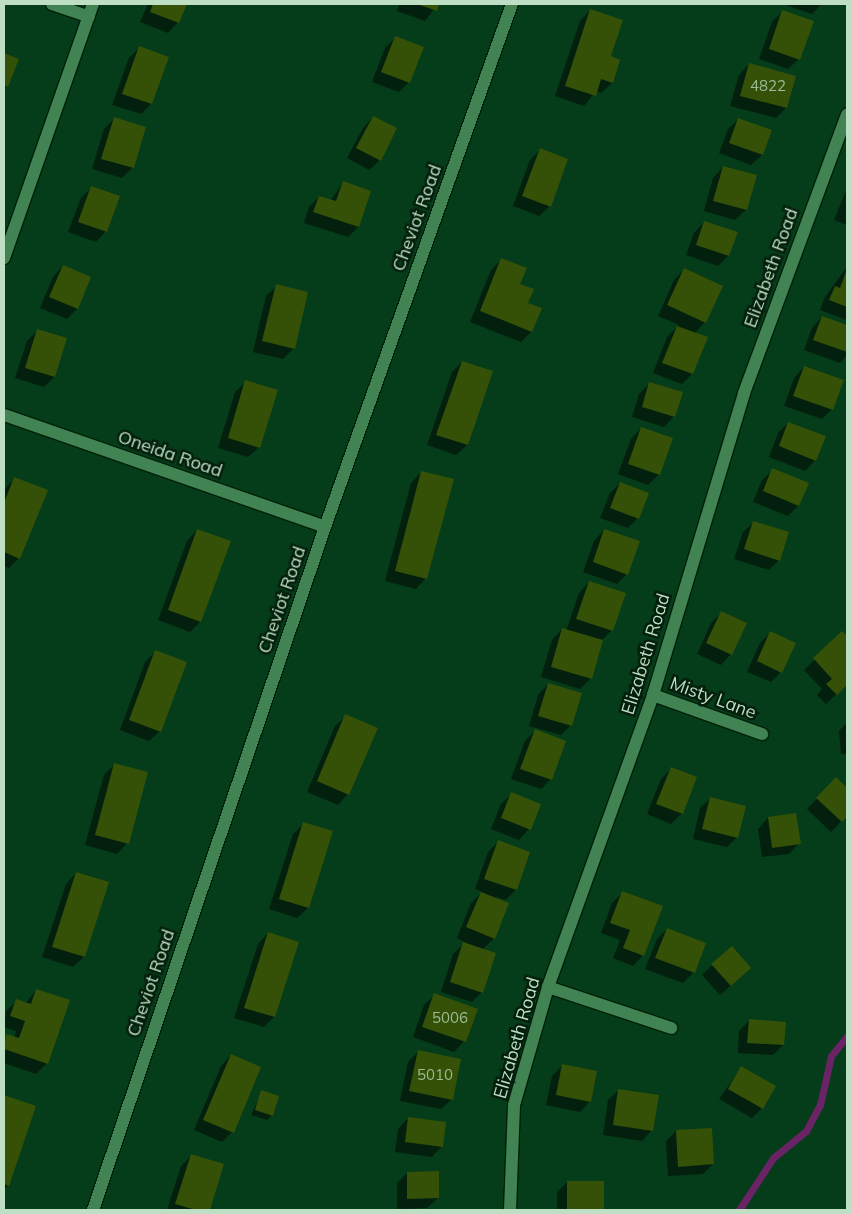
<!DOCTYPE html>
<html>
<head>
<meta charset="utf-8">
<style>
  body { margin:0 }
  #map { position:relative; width:851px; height:1214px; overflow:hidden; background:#053c19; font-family:Mulish,sans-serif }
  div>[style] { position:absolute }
  .shadow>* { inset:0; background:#0007 }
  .stream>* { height:7px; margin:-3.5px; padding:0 3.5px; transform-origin:3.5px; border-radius:3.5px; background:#6a2466 }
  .building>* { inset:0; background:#345107 }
  .roads { filter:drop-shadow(1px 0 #002008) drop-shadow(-1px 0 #002008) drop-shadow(0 1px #002008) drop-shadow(0 -1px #002008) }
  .street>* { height:12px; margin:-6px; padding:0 6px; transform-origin:6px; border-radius:6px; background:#418352 }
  span { translate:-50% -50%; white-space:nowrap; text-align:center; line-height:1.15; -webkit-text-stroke:5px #041f0c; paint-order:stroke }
  .number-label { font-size:15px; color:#9cbc95 }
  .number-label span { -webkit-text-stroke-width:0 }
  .street-label { font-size:18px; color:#bedfc4 }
  .frame { position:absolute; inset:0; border:5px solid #bedfc4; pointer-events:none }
</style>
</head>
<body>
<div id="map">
  <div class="shadow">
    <i style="clip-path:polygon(148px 4px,186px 4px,178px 22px,168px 33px,140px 22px)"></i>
    <i style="clip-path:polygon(399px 4px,438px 4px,425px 21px,397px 11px)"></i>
    <i style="clip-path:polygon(783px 4px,822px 4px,812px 14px)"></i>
    <i style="clip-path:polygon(590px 10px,609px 57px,619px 61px,612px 83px,601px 93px,596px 91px,584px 106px,555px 96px,580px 21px)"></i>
    <i style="clip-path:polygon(783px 11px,799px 59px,788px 69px,759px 59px,772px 22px)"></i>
    <i style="clip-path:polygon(395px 38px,409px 82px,399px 92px,372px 82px,385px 48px)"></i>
    <i style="clip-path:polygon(139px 48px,167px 58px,151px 104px,141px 114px,112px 105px,129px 58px)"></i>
    <i style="clip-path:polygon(4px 55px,17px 60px,4px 90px)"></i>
    <i style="clip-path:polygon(749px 64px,786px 108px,776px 118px,730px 106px,739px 75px)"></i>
    <i style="clip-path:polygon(373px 117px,380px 160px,369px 170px,347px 158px,363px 128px)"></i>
    <i style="clip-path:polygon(114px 119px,132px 168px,122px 178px,92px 169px,104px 129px)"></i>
    <i style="clip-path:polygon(739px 119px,771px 131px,762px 155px,751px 165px,719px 153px,728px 129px)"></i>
    <i style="clip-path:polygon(540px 150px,550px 206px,539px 216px,513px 206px,530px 160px)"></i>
    <i style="clip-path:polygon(723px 167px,746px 210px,735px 220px,704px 211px,713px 178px)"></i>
    <i style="clip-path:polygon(343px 183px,358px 227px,348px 237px,304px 223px,309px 207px,319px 197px,330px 201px)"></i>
    <i style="clip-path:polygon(91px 188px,106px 231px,96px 242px,68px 232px,81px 198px)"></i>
    <i style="clip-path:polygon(847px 188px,847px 225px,834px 220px)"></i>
    <i style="clip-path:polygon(704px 222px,736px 233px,728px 256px,718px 266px,686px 255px,694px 233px)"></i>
    <i style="clip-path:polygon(502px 259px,527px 304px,540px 309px,531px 332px,521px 342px,470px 322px,491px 270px)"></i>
    <i style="clip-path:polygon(63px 266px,77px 309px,67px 319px,40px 308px,53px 277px)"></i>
    <i style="clip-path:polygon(847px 267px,847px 320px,820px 310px,825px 297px)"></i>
    <i style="clip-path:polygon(684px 270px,705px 322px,694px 334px,692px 374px,682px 384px,653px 373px,667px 337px,679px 325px,658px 316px,674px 280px)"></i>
    <i style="clip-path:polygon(277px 286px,293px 349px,283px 359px,253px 352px,266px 296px)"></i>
    <i style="clip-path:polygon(822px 317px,847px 326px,847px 355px,840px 363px,804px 350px,812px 328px)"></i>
    <i style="clip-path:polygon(37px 331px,54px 377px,44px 387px,15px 378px,27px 341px)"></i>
    <i style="clip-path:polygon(462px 362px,492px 372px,467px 445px,456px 455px,427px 445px,452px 372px)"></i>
    <i style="clip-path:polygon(804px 367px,832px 409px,822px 419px,784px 406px,794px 378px)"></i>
    <i style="clip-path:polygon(246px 382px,259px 447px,248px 457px,218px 448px,235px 392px)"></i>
    <i style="clip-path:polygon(650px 383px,674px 416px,664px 427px,632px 417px,639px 394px)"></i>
    <i style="clip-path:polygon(788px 423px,815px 460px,805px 471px,769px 457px,778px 433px)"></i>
    <i style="clip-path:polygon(641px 428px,659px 474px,648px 485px,618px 474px,631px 439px)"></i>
    <i style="clip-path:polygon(773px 470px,807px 484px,798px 506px,788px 516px,753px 502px,762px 480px)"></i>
    <i style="clip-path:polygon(421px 472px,426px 578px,416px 589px,385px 581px,411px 483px)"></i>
    <i style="clip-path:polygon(14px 479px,19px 558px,9px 568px,4px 566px,4px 490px)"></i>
    <i style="clip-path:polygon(620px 483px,638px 518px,628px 528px,600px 518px,610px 493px)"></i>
    <i style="clip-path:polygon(754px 522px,779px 560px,769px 570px,734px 559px,743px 532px)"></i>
    <i style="clip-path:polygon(197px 530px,200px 622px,190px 632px,158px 620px,187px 541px)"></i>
    <i style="clip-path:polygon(604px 530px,627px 574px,617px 584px,583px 572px,594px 541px)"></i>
    <i style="clip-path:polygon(589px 582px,612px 630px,601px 641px,591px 678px,580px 689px,541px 677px,552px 640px,562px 629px,566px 631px,579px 593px)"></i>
    <i style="clip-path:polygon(721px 613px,731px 654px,721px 665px,697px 654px,711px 623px)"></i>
    <i style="clip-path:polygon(770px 633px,781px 672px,771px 682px,747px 672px,760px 643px)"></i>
    <i style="clip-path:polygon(842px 633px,847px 638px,847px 684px,826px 704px,817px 695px,822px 689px,804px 670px)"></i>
    <i style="clip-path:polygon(155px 652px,160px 731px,149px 741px,120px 730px,145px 662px)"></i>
    <i style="clip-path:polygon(548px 684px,571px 725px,561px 735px,529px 726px,538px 695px)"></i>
    <i style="clip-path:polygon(346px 716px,348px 794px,338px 805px,307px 792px,335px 726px)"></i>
    <i style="clip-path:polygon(847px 722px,847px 754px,841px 754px,839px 731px)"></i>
    <i style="clip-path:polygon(535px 731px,551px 779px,541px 789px,511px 779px,525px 741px)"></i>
    <i style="clip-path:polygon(114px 765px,127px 843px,117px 854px,85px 845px,104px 775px)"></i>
    <i style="clip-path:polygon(671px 769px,695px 778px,682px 813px,671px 824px,647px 814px,661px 779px)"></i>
    <i style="clip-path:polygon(836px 779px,847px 789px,847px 815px,831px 832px,807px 809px)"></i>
    <i style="clip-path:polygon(512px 794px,529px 829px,519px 840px,491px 829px,501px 804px)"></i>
    <i style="clip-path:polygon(711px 798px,737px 837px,727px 847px,693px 839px,700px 808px)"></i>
    <i style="clip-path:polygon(768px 818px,799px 843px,789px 854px,762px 857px,758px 829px)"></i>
    <i style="clip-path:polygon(304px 824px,332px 832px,308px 908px,297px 918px,269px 909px,293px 834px)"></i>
    <i style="clip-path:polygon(498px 842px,529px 852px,516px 890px,505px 900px,496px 897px,494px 938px,482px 950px,482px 992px,472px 1002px,441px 992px,453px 954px,464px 944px,476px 948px,457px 938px,471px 903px,482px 892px,475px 889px,488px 852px)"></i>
    <i style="clip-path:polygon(76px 873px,84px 957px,73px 967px,42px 957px,66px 884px)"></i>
    <i style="clip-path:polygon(623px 892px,643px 955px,633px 966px,613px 958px,620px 940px,601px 933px,612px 903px)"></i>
    <i style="clip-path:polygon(667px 929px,704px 943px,693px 973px,683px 983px,645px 969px,657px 939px)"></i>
    <i style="clip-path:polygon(268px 933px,274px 1017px,264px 1027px,234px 1018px,258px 944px)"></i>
    <i style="clip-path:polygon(712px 965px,739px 978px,720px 995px,702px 975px)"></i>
    <i style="clip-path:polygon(36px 990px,47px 1063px,36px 1074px,4px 1063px,4px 1037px,14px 1038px,16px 1031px,4px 1027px,6px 1011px,17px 1001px,25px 1004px)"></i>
    <i style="clip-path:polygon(435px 995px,464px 1041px,454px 1052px,413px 1037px,424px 1005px)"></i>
    <i style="clip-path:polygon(750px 1020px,783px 1045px,773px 1055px,738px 1053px,739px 1031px)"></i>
    <i style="clip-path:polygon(419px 1051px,452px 1099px,441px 1109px,400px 1101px,408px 1062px)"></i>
    <i style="clip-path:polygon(231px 1055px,232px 1132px,222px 1142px,194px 1130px,221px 1066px)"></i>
    <i style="clip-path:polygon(562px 1066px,590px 1101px,580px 1112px,546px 1105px,552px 1076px)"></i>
    <i style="clip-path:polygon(742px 1067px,762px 1108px,752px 1118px,719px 1099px)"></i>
    <i style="clip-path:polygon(619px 1090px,652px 1130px,642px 1141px,603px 1135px,608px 1100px)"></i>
    <i style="clip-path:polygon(262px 1092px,272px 1115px,267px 1120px,251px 1115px)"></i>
    <i style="clip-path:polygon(4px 1097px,34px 1107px,8px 1185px,4px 1190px)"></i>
    <i style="clip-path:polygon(408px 1118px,442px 1146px,432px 1157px,395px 1152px,398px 1129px)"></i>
    <i style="clip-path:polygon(676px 1131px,713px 1164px,703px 1174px,668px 1176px,666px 1141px)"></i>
    <i style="clip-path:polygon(191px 1156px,222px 1165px,208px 1210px,167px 1210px,181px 1166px)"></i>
    <i style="clip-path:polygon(407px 1173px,438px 1198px,427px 1208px,397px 1209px,397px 1183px)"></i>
    <i style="clip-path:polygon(567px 1182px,602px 1182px,602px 1210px,557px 1210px,557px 1192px)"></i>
  </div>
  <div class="stream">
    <i style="left:739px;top:1210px;width:62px;rotate:-56.8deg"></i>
    <i style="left:773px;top:1158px;width:43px;rotate:-39.3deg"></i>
    <i style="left:806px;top:1131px;width:30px;rotate:-62deg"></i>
    <i style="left:820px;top:1105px;width:50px;rotate:-77.3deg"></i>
    <i style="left:831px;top:1056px;width:26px;rotate:-51deg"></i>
  </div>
  <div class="building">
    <i style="clip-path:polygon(153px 4px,187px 4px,179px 23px,150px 12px)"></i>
    <i style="clip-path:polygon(417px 4px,439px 4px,437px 11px)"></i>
    <i style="clip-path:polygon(590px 9px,623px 20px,611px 56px,620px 60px,613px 83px,601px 79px,596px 96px,565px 86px)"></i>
    <i style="clip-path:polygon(782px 10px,814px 21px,800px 60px,769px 49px)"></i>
    <i style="clip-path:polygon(395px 36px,424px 47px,410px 83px,381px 72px)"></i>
    <i style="clip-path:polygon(139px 46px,169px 57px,152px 104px,122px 94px)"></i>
    <i style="clip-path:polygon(4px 53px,19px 59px,8px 87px,4px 85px)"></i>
    <i style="clip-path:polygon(749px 63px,796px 76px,787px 108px,740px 96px)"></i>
    <i style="clip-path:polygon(373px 116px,397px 128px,381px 161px,356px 148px)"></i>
    <i style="clip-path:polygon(114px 117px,146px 127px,134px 168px,101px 159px)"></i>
    <i style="clip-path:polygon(738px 118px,772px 130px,763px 155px,729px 143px)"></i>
    <i style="clip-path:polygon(540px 148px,568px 159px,551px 207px,522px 196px)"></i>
    <i style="clip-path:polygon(723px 166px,757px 175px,747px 210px,713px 201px)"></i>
    <i style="clip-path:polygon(343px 181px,371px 191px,359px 227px,313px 212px,319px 196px,336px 201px)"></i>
    <i style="clip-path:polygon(91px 186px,120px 196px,107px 232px,78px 222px)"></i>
    <i style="clip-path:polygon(704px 221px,738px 232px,729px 256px,696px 245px)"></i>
    <i style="clip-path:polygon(501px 258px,527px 268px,520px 284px,534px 289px,528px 303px,542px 308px,532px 332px,480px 311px)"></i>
    <i style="clip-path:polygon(63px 265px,91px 277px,78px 309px,49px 297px)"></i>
    <i style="clip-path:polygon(684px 268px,723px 286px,706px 323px,667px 305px)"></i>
    <i style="clip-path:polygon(847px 269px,847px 307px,829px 300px,835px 286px,840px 288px)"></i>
    <i style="clip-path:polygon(276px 284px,308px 292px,295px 349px,262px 341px)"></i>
    <i style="clip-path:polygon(822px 316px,847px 325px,847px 352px,813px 340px)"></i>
    <i style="clip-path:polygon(677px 326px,708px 337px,693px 374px,662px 363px)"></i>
    <i style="clip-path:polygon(37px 329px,67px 338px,55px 377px,25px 368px)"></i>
    <i style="clip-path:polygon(462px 361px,493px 371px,468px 445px,436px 435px)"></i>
    <i style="clip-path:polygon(804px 366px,844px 380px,833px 410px,793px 396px)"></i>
    <i style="clip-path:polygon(245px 380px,278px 390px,260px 448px,228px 438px)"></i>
    <i style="clip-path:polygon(649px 382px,683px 392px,675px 417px,642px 407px)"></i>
    <i style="clip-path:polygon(788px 422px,826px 436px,816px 461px,779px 446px)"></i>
    <i style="clip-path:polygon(641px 427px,673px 438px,660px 475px,628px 464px)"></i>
    <i style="clip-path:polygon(772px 468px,809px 483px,799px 506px,763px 491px)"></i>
    <i style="clip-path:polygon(421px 471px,454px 479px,427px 579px,395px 571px)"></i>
    <i style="clip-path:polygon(14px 477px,48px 490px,20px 559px,4px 552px,4px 503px)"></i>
    <i style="clip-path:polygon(620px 482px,649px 493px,639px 519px,610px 508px)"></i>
    <i style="clip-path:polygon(753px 521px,789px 532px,780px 561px,744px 549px)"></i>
    <i style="clip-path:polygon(197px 529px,231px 541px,201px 622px,168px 610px)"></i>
    <i style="clip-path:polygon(604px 529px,640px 541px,628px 575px,593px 562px)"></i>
    <i style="clip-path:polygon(589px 581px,626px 593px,613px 631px,576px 619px)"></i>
    <i style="clip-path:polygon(721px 611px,747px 623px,732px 655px,706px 643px)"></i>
    <i style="clip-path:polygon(562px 628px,603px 640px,592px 679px,551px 667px)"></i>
    <i style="clip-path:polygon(770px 631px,796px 643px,782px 673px,757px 661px)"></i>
    <i style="clip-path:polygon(842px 631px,847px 636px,847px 685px,837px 695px,826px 684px,832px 679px,813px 658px)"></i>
    <i style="clip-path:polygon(155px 650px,187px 662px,161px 732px,129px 720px)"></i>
    <i style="clip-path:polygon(548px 683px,582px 693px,572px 726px,538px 716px)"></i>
    <i style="clip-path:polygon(345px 714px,378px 728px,349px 795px,317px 781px)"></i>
    <i style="clip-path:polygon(535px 729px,566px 741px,552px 780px,520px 769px)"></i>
    <i style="clip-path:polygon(114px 763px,148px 772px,129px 844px,95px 835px)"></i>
    <i style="clip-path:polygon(671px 767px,697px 777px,683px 814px,656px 804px)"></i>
    <i style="clip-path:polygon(836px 777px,847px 788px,847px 817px,842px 822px,816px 798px)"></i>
    <i style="clip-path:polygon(511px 792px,541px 804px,531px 830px,501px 818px)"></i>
    <i style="clip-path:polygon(710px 797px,746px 806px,738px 838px,702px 829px)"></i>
    <i style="clip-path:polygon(796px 813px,801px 844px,772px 848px,768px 817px)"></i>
    <i style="clip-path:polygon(303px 822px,333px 831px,309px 908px,279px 899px)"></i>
    <i style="clip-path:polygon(498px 840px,530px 852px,517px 890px,484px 879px)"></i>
    <i style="clip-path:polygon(76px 872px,109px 882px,85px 957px,52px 947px)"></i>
    <i style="clip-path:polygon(622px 891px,663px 906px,644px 956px,623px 948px,630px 930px,610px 923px)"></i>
    <i style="clip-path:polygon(481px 892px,509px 903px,495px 939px,466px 927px)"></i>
    <i style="clip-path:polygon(667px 928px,706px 943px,695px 973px,655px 958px)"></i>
    <i style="clip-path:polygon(268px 932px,299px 942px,275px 1017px,244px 1008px)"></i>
    <i style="clip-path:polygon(463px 942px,496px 953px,483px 993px,450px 982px)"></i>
    <i style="clip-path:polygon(732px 946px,751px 968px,731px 986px,711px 964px)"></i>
    <i style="clip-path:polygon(36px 989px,70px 1000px,48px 1064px,4px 1049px,6px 1034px,19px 1038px,25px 1021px,10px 1016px,16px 999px,31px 1004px)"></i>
    <i style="clip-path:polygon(434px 993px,478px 1009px,466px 1042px,422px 1027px)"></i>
    <i style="clip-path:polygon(749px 1019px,786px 1022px,784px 1045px,747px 1043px)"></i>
    <i style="clip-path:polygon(418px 1050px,461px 1059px,453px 1100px,409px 1091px)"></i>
    <i style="clip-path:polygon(231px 1054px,261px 1067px,234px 1133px,203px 1120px)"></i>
    <i style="clip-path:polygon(562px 1064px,597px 1071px,591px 1102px,556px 1095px)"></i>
    <i style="clip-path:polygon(741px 1066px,776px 1086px,763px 1109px,728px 1089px)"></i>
    <i style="clip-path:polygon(618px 1089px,659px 1095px,653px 1131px,613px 1125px)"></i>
    <i style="clip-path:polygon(261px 1090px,279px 1096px,273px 1116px,255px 1110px)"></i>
    <i style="clip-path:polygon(4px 1095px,36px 1106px,9px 1186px,4px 1184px)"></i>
    <i style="clip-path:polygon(408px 1117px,446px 1122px,443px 1147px,405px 1142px)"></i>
    <i style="clip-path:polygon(712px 1128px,714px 1164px,678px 1167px,676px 1130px)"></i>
    <i style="clip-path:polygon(191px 1154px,224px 1164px,210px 1210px,196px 1210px,175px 1204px)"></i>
    <i style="clip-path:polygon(439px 1171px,439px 1198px,407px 1199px,407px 1172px)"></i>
    <i style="clip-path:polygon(567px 1181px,604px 1181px,604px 1210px,567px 1210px)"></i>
  </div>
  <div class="roads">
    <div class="street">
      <i style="left:52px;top:4px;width:39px;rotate:19deg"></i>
      <i style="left:4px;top:258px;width:269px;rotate:-70.7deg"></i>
      <i style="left:4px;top:415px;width:340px;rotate:19.2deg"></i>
      <i style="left:653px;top:695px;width:116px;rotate:19.7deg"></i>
      <i style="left:548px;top:987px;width:130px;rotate:18.4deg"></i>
      <i style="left:93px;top:1210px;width:721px;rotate:-71.24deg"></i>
      <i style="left:325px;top:527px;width:555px;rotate:-70.33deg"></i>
      <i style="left:510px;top:1210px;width:105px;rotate:-87.8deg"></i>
      <i style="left:514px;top:1105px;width:123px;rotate:-73.9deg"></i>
      <i style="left:548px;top:987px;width:310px;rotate:-70.2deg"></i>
      <i style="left:653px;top:695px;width:315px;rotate:-73.2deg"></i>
      <i style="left:744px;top:393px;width:297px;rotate:-69.7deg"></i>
    </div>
  </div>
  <div class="number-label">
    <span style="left:768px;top:86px">4822</span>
    <span style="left:450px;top:1018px">5006</span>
    <span style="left:435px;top:1075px">5010</span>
  </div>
  <div class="street-label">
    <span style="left:417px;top:218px;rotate:-70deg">Cheviot Road</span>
    <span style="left:771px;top:268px;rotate:-70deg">Elizabeth Road</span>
    <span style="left:170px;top:454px;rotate:19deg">Oneida Road</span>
    <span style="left:282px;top:600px;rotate:-71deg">Cheviot Road</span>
    <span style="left:646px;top:654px;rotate:-73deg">Elizabeth Road</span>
    <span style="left:713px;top:698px;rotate:20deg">Misty Lane</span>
    <span style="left:151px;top:983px;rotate:-71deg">Cheviot Road</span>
    <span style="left:517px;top:1038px;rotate:-74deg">Elizabeth Road</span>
  </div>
  <div class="frame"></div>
</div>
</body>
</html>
